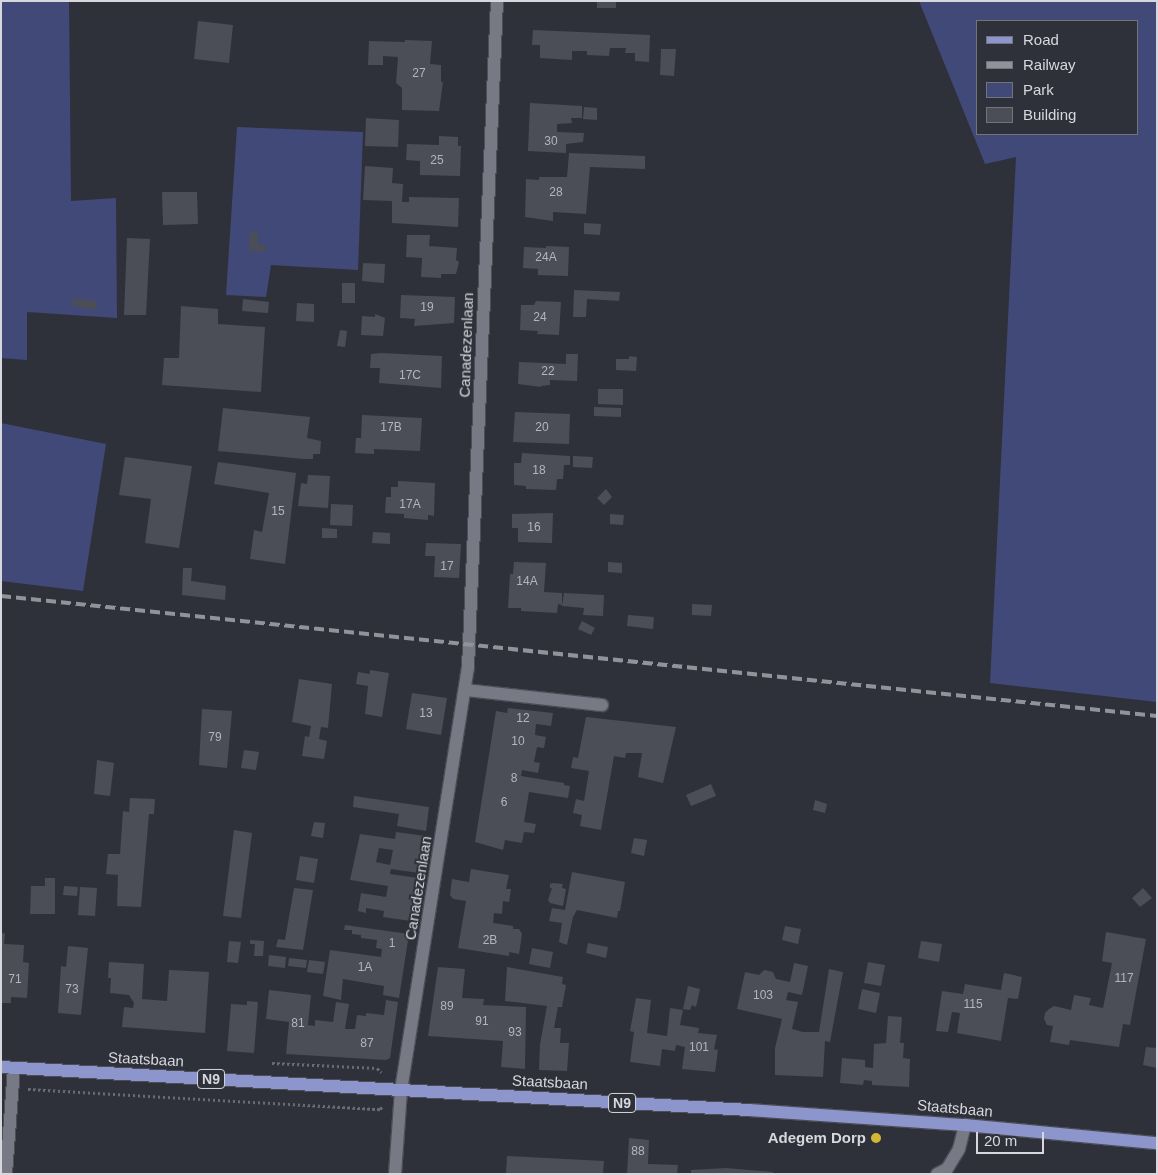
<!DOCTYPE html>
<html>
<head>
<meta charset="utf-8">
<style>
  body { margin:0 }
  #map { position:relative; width:1158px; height:1175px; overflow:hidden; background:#2f313a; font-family:Arial,sans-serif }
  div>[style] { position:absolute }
  .green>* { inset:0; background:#414979 }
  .building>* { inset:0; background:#4b4d57 }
  .path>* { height:3px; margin-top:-1.5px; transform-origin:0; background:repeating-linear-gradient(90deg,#696b72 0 2.5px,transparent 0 5px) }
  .roads { filter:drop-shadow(1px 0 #4c4e56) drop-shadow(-1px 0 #4c4e56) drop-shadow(0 1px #4c4e56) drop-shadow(0 -1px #4c4e56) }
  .minor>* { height:12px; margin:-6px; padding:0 6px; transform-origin:6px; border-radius:6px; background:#777984 }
  .major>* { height:12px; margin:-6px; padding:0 6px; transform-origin:6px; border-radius:6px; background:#8c96cd }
  .rail>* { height:4px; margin-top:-2px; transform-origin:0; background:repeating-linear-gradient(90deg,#91939a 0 10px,transparent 0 15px) }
  .dots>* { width:14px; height:14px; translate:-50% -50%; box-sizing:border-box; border:2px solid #2f313a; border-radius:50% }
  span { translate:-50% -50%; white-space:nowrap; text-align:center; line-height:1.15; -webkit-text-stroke:4px #2f313a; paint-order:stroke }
  .number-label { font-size:12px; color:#b3b5bc }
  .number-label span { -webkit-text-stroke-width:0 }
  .shield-label span { padding:1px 4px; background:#2f313a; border:1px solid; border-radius:4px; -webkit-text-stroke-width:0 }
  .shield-label { font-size:14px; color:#d6d8de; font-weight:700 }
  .street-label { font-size:15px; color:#d6d8de }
  .poi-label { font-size:15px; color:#d6d8de; font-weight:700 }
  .right { translate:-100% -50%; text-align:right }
  .frame { position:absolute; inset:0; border:2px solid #d6d8de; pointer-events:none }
  .legend { position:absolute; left:976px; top:20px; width:162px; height:115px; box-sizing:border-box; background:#2f313a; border:1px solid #72747c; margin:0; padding:6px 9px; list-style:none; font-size:15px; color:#d6d8de }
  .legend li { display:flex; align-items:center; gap:10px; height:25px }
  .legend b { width:25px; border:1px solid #72747c }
  .scale { position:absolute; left:976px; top:1132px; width:68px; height:22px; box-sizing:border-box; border:2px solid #d6d8de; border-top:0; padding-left:6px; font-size:15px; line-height:18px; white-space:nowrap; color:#d6d8de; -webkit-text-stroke:4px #2f313a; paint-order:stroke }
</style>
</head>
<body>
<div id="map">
  <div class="green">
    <i style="clip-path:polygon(1px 1px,69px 1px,71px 201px,116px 198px,117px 318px,27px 312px,27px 360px,1px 358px)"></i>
    <i style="clip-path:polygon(evenodd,919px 1px,1157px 1px,1157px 702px,990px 683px,1016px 157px,985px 164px,919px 1px,977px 21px,1137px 21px,1137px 134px,977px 134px,977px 21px)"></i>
    <i style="clip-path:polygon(237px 127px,363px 132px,358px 270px,271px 265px,266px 297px,226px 295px)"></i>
    <i style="clip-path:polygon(1px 423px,106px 444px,83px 591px,1px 581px)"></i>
  </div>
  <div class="building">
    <i style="clip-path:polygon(597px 1px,616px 1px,616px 8px,597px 8px)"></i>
    <i style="clip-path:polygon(198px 21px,233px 25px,229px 63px,194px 59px)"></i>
    <i style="clip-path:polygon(533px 30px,650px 35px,649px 62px,635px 61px,635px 53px,625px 53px,626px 48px,610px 48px,609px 56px,587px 55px,587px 51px,572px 51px,572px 60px,540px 58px,540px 45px,532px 45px)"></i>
    <i style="clip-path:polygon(405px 40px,432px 41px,430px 64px,441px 65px,441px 82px,443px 82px,439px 111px,402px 110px,402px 88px,396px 83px,398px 57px,383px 56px,383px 65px,368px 65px,369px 41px,405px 42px)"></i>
    <i style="clip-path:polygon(661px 49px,676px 49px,674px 76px,660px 75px)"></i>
    <i style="clip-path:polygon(530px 103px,582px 106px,582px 118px,571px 118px,572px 123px,557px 124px,557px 132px,584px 133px,583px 142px,566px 144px,566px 153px,528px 151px)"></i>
    <i style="clip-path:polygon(584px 107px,597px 108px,597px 120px,583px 119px)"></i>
    <i style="clip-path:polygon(366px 118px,399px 120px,398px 147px,365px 146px)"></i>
    <i style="clip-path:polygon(439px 136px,458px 137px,458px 146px,461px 146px,460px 176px,420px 175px,420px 161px,406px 160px,407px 144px,439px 145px)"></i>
    <i style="clip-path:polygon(569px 153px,645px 156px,645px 169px,590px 167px,586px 214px,553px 212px,553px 221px,525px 217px,526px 179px,539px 180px,539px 177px,567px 177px)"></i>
    <i style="clip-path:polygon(365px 166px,393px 168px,392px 183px,403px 184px,402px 202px,409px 202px,409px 197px,459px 198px,458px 227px,392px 223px,392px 201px,363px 200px)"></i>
    <i style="clip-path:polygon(162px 192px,197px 192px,198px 224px,163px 225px)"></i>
    <i style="clip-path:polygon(584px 223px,601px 224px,600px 235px,584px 234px)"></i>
    <i style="clip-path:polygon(250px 232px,258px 232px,258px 245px,266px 245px,265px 252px,249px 251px)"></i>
    <i style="clip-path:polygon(407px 235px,430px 235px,429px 246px,457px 248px,456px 260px,459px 262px,456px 274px,441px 274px,441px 278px,421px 277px,422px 258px,406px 257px)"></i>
    <i style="clip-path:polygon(127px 238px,150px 239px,146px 315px,124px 315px)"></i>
    <i style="clip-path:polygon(546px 246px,569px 247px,568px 276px,538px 275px,538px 269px,523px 268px,524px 247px,546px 248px)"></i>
    <i style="clip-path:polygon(363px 263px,385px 264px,384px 283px,362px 281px)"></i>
    <i style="clip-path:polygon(342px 283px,355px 283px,355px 303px,342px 303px)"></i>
    <i style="clip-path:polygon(574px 290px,620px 292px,619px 301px,587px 299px,586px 317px,573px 317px)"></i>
    <i style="clip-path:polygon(401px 295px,455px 297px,454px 323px,414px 326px,415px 319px,400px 318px)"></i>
    <i style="clip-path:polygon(73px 298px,97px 301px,96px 310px,72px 306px)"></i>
    <i style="clip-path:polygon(243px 299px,269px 302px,268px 313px,242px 311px)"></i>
    <i style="clip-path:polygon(536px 301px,561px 302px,559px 335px,537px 334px,538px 331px,520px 330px,521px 305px,534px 305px)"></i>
    <i style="clip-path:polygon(297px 303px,314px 304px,314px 322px,296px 321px)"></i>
    <i style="clip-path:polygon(181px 306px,218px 309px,218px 324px,265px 327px,261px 392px,162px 385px,164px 358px,179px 358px)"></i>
    <i style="clip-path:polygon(375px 314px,385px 318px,383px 336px,361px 335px,362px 316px,375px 317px)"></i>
    <i style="clip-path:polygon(340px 330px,347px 331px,345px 347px,337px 346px)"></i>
    <i style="clip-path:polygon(381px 353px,442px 356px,441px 388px,379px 383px,380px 368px,370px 368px,371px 354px)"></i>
    <i style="clip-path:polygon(566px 354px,578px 354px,577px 381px,550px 380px,550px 385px,541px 386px,541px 387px,518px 384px,519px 362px,566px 364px)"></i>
    <i style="clip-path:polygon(629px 356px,637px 357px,636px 371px,616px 370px,616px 359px,629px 359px)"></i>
    <i style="clip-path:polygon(598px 389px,623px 389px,623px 405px,598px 404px)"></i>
    <i style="clip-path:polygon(594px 407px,621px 408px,621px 417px,594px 416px)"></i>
    <i style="clip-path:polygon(223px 408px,310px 417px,307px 438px,321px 441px,320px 454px,313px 454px,313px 459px,304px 459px,218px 451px)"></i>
    <i style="clip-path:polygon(515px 412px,570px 414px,569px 444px,513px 442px)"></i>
    <i style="clip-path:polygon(362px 415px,422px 418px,420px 451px,374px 449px,374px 454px,355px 453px,356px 438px,361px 438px)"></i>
    <i style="clip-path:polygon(522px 453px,570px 456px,570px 465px,564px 465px,563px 479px,557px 479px,556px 490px,526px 489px,526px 486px,514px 485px,514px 463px,521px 463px)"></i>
    <i style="clip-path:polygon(573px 456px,593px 457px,592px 468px,573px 467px)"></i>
    <i style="clip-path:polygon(125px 457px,192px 466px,179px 548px,145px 543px,151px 499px,119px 495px)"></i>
    <i style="clip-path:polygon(218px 462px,296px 473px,285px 564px,250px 559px,254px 530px,262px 532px,269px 493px,214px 484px)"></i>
    <i style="clip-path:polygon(308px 475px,330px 476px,328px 508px,298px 506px,301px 483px,307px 484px)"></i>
    <i style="clip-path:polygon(398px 481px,435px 483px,434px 516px,428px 515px,428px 520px,404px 518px,404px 514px,385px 513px,386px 497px,391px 497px,391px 487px,398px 487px)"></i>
    <i style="clip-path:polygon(606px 489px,612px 497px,604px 505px,597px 498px)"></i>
    <i style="clip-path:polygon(331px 504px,353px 505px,352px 526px,330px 525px)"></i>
    <i style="clip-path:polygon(553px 513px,552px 543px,518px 542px,518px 528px,512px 528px,512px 514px)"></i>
    <i style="clip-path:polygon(610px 514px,624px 515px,623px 525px,610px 524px)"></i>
    <i style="clip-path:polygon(322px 528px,337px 529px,337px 538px,322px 538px)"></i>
    <i style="clip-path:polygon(373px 532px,390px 533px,390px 544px,372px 543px)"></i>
    <i style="clip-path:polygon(426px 543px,461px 544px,459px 578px,434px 577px,435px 556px,425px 556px)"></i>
    <i style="clip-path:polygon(514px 562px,546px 563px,544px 592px,562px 593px,562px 605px,558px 604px,557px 613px,521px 611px,521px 608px,508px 608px,510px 574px,513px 574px)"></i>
    <i style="clip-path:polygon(608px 562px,622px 563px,622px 573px,608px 572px)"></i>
    <i style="clip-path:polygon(183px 568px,192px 568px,191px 581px,226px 586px,225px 600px,182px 595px)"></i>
    <i style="clip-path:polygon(564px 593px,604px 595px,603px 616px,583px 615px,584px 608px,562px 606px)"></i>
    <i style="clip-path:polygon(692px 604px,712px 605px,711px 616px,692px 615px)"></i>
    <i style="clip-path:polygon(628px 615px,654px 617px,653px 629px,627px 626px)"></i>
    <i style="clip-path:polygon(582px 621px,595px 628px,591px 635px,578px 629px)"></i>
    <i style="clip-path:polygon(370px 670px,389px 673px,382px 717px,365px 714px,368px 686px,356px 684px,358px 672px,370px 674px)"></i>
    <i style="clip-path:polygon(299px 679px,332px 684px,328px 728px,321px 727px,319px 739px,327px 741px,324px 759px,302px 756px,305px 736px,309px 737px,311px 726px,292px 722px)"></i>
    <i style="clip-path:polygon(412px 693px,447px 698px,441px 735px,406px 729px)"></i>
    <i style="clip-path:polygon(508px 708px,553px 713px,551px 726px,536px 724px,535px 735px,546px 737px,544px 748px,537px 747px,534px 762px,540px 763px,538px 773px,522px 770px,521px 776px,564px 783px,564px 785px,570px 786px,568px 798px,529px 792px,524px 822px,536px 824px,534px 833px,524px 832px,522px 843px,505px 840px,503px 850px,475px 842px,496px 711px,507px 713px)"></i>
    <i style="clip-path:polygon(202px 709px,232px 711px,227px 768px,199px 765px)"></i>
    <i style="clip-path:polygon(586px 717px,676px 727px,663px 783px,638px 777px,642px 753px,626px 753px,625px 758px,614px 756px,601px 830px,580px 826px,582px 815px,573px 813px,576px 799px,584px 801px,589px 771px,571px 768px,573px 757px,578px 758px)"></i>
    <i style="clip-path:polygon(244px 750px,259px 752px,256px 770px,241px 768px)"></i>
    <i style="clip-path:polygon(97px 760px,114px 763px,110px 796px,94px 794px)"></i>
    <i style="clip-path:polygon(711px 784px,716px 796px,691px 806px,686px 795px)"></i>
    <i style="clip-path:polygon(354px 796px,429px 807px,426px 831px,397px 826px,399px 814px,353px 807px)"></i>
    <i style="clip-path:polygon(130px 798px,155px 799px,154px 814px,149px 814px,141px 907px,117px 906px,118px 875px,106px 874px,108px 854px,120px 854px,123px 811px,129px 812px)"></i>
    <i style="clip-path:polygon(815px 800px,827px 804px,825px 813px,813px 810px)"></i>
    <i style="clip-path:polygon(314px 822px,325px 823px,323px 838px,311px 836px)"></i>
    <i style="clip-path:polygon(234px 830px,252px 833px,241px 918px,223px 916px)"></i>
    <i style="clip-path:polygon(evenodd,396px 832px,425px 836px,419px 873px,391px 869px,390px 874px,418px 878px,411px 921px,383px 917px,384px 911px,366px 908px,366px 913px,358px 911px,361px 893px,386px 897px,388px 886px,350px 880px,360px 834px,395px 839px,396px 832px,379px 848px,393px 850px,390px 865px,376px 862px,379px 848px)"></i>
    <i style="clip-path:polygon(634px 838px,647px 840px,644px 856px,631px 853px)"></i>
    <i style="clip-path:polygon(300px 856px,318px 859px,314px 883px,296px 880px)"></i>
    <i style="clip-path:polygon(471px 869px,509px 875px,506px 889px,511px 889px,509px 902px,503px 901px,502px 914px,494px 913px,493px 923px,513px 926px,513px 929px,519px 929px,522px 934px,519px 954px,509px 952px,509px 956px,458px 948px,466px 901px,453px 899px,450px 895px,452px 879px,469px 882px)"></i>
    <i style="clip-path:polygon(572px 872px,625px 882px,620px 911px,618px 911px,617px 918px,577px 910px,573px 917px,567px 945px,559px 942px,562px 923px,549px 921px,552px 908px,565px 910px)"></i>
    <i style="clip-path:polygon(45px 878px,55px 878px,55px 914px,30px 914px,31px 886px,45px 886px)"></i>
    <i style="clip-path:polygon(553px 883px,563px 884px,562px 888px,566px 889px,563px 906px,550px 903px,548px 900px,552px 888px,550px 888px,550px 884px)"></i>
    <i style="clip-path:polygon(64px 886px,78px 887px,77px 896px,63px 895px)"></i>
    <i style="clip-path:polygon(80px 887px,97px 888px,95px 916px,78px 915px)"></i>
    <i style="clip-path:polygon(294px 888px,313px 890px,303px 950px,276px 947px,278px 939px,285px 940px)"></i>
    <i style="clip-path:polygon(1143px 888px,1152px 898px,1140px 907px,1132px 898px)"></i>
    <i style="clip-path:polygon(345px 925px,409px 934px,399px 998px,383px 995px,384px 986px,343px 979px,341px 1000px,323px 996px,330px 950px,381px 957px,382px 949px,376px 948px,377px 940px,361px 938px,361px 935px,352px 934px,352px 930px,344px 930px)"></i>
    <i style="clip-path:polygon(785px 926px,801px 929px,798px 944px,782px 940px)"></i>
    <i style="clip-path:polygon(1px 932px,5px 934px,4px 944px,24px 945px,23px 962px,29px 963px,27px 998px,11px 997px,11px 1003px,1px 1003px)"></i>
    <i style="clip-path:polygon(1106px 932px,1146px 939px,1130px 1025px,1123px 1024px,1119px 1047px,1070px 1040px,1069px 1045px,1050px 1042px,1053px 1026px,1047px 1025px,1044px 1019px,1045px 1013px,1049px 1009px,1054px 1006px,1071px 1010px,1074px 995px,1091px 998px,1089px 1005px,1103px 1008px,1112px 963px,1102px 961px)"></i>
    <i style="clip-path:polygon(250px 940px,264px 941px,263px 956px,254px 956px,255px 944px,250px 944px)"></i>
    <i style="clip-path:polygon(229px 941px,241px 942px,238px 963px,227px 962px)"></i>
    <i style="clip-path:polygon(921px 941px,942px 944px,939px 962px,918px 958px)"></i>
    <i style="clip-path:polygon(588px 943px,608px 947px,606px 958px,586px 953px)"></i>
    <i style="clip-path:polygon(68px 946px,88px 948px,81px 1015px,58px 1013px,61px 966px,66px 967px)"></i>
    <i style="clip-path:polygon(532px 948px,553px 952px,550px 968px,529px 964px)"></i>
    <i style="clip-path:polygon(269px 955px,286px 957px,285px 968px,268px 966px)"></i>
    <i style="clip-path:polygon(289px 958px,307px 960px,306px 968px,288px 966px)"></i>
    <i style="clip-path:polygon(309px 960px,325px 962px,323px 974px,307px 972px)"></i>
    <i style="clip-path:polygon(109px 962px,144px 964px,142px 999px,167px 1001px,169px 970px,209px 972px,205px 1033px,122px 1027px,124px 1007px,133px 1008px,134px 1003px,129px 995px,110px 993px,111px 978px,108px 978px)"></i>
    <i style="clip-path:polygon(868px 962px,885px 965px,881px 986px,864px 983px)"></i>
    <i style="clip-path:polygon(794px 963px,808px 966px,802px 995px,788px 992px,786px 1000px,798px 1002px,792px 1029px,803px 1032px,819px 1032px,829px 969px,843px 972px,830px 1042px,825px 1041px,823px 1077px,775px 1075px,775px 1048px,782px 1019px,737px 1009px,745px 972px,759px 975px,764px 970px,773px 972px,776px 979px,790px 982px)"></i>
    <i style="clip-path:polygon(438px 967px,465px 969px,462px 998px,484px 999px,483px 1005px,526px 1007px,525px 1069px,501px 1067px,503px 1041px,428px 1036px)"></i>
    <i style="clip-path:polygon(507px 967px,563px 977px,562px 984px,566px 985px,562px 1007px,558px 1007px,554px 1028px,561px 1028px,560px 1043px,569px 1043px,567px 1071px,539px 1070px,540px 1044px,547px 1006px,505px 1001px)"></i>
    <i style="clip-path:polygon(1004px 973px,1022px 977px,1018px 999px,1008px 998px,1001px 1041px,957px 1033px,960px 1013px,952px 1012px,948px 1032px,936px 1031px,942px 991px,963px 994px,965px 984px,1001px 990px)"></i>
    <i style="clip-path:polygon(688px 986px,700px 989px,696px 1007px,692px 1005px,690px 1010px,683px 1009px)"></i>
    <i style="clip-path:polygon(862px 989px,880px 993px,876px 1013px,858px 1009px)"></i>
    <i style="clip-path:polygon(269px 990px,311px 995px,308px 1025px,315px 1026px,315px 1020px,333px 1022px,336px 1002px,349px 1004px,345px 1029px,355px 1029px,357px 1015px,366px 1016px,366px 1013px,384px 1015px,386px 1000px,398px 1002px,390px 1058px,386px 1060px,286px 1054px,289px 1022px,266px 1019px)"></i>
    <i style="clip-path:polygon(636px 998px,651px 1000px,647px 1033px,667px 1036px,670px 1008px,683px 1010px,680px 1025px,699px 1028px,698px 1033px,717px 1035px,714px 1049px,718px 1050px,715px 1072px,682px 1069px,685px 1047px,676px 1045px,675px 1051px,662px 1049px,660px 1066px,630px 1062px,634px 1032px,630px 1031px)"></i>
    <i style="clip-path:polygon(247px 1001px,258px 1002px,254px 1053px,227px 1051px,231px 1004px,247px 1005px)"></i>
    <i style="clip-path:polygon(888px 1016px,902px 1017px,900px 1043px,904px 1043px,903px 1058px,910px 1059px,909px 1087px,872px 1085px,872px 1081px,864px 1080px,863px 1085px,840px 1083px,842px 1058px,865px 1060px,865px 1067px,873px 1068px,874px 1044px,886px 1043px)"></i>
    <i style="clip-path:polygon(1146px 1047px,1157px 1048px,1157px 1068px,1143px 1065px)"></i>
    <i style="clip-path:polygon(629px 1138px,649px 1140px,648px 1164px,678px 1165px,677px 1174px,627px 1174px)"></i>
    <i style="clip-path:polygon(507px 1156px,604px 1161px,603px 1174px,506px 1174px)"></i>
    <i style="clip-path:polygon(726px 1168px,773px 1172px,773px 1174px,691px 1174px,691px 1170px)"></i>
  </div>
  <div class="path">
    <i style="left:272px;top:1063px;width:105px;rotate:2.7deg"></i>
    <i style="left:377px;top:1068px;width:6px;rotate:45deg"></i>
    <i style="left:28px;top:1089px;width:353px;rotate:3.3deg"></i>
    <i style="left:380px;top:1109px;width:4px;rotate:-45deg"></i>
  </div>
  <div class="roads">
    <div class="minor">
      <i style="left:466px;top:690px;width:137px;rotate:6.3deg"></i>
      <i style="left:6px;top:1174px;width:106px;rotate:-85.7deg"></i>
      <i style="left:395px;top:1174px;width:84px;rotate:-85.9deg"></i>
      <i style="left:401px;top:1090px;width:427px;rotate:-81deg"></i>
      <i style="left:468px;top:668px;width:668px;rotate:-87.51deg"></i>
      <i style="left:937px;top:1174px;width:11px;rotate:-27deg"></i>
      <i style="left:947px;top:1169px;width:23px;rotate:-59deg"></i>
      <i style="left:959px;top:1149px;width:25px;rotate:-76deg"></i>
    </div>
    <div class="major">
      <i style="left:1px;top:1067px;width:749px;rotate:3.29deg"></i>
      <i style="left:749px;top:1110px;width:217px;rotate:4deg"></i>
      <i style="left:965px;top:1125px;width:193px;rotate:5.4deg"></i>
    </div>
  </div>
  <div class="rail">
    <i style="left:1px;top:596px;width:1162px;rotate:5.93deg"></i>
  </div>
  <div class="dots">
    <i style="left:876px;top:1138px;background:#d4b635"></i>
  </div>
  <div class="number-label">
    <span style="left:419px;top:74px">27</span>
    <span style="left:551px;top:142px">30</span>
    <span style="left:437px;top:161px">25</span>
    <span style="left:556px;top:193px">28</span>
    <span style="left:546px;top:258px">24A</span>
    <span style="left:427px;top:308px">19</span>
    <span style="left:540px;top:318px">24</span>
    <span style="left:548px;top:372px">22</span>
    <span style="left:410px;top:376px">17C</span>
    <span style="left:391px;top:428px">17B</span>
    <span style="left:542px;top:428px">20</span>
    <span style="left:539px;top:471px">18</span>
    <span style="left:410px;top:505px">17A</span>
    <span style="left:278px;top:512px">15</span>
    <span style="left:534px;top:528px">16</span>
    <span style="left:447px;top:567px">17</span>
    <span style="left:527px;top:582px">14A</span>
    <span style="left:426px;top:714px">13</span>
    <span style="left:523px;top:719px">12</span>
    <span style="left:215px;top:738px">79</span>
    <span style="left:518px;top:742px">10</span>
    <span style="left:514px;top:779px">8</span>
    <span style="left:504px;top:803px">6</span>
    <span style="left:490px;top:941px">2B</span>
    <span style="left:392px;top:944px">1</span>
    <span style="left:365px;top:968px">1A</span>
    <span style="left:1124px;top:979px">117</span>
    <span style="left:15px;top:980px">71</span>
    <span style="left:72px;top:990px">73</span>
    <span style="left:763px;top:996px">103</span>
    <span style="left:973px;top:1005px">115</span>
    <span style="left:447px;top:1007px">89</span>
    <span style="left:482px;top:1022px">91</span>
    <span style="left:298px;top:1024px">81</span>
    <span style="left:515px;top:1033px">93</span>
    <span style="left:367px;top:1044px">87</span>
    <span style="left:699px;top:1048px">101</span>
    <span style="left:638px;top:1152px">88</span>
  </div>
  <div class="shield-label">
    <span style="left:211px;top:1079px">N9</span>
    <span style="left:622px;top:1103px">N9</span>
  </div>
  <div class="street-label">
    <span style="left:466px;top:345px;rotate:-88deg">Canadezenlaan</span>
    <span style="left:418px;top:888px;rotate:-81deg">Canadezenlaan</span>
    <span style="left:146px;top:1059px;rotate:3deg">Staatsbaan</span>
    <span style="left:550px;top:1082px;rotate:3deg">Staatsbaan</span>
    <span style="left:955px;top:1108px;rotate:5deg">Staatsbaan</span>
  </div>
  <div class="poi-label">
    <span class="right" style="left:866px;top:1138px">Adegem Dorp</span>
  </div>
  <div class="frame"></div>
  <ul class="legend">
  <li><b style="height:6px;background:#8c96cd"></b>Road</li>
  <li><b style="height:6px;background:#91939a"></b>Railway</li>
  <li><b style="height:14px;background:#414979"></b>Park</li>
  <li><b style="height:14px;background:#4b4d57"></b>Building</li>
  </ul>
  <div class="scale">20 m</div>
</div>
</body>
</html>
